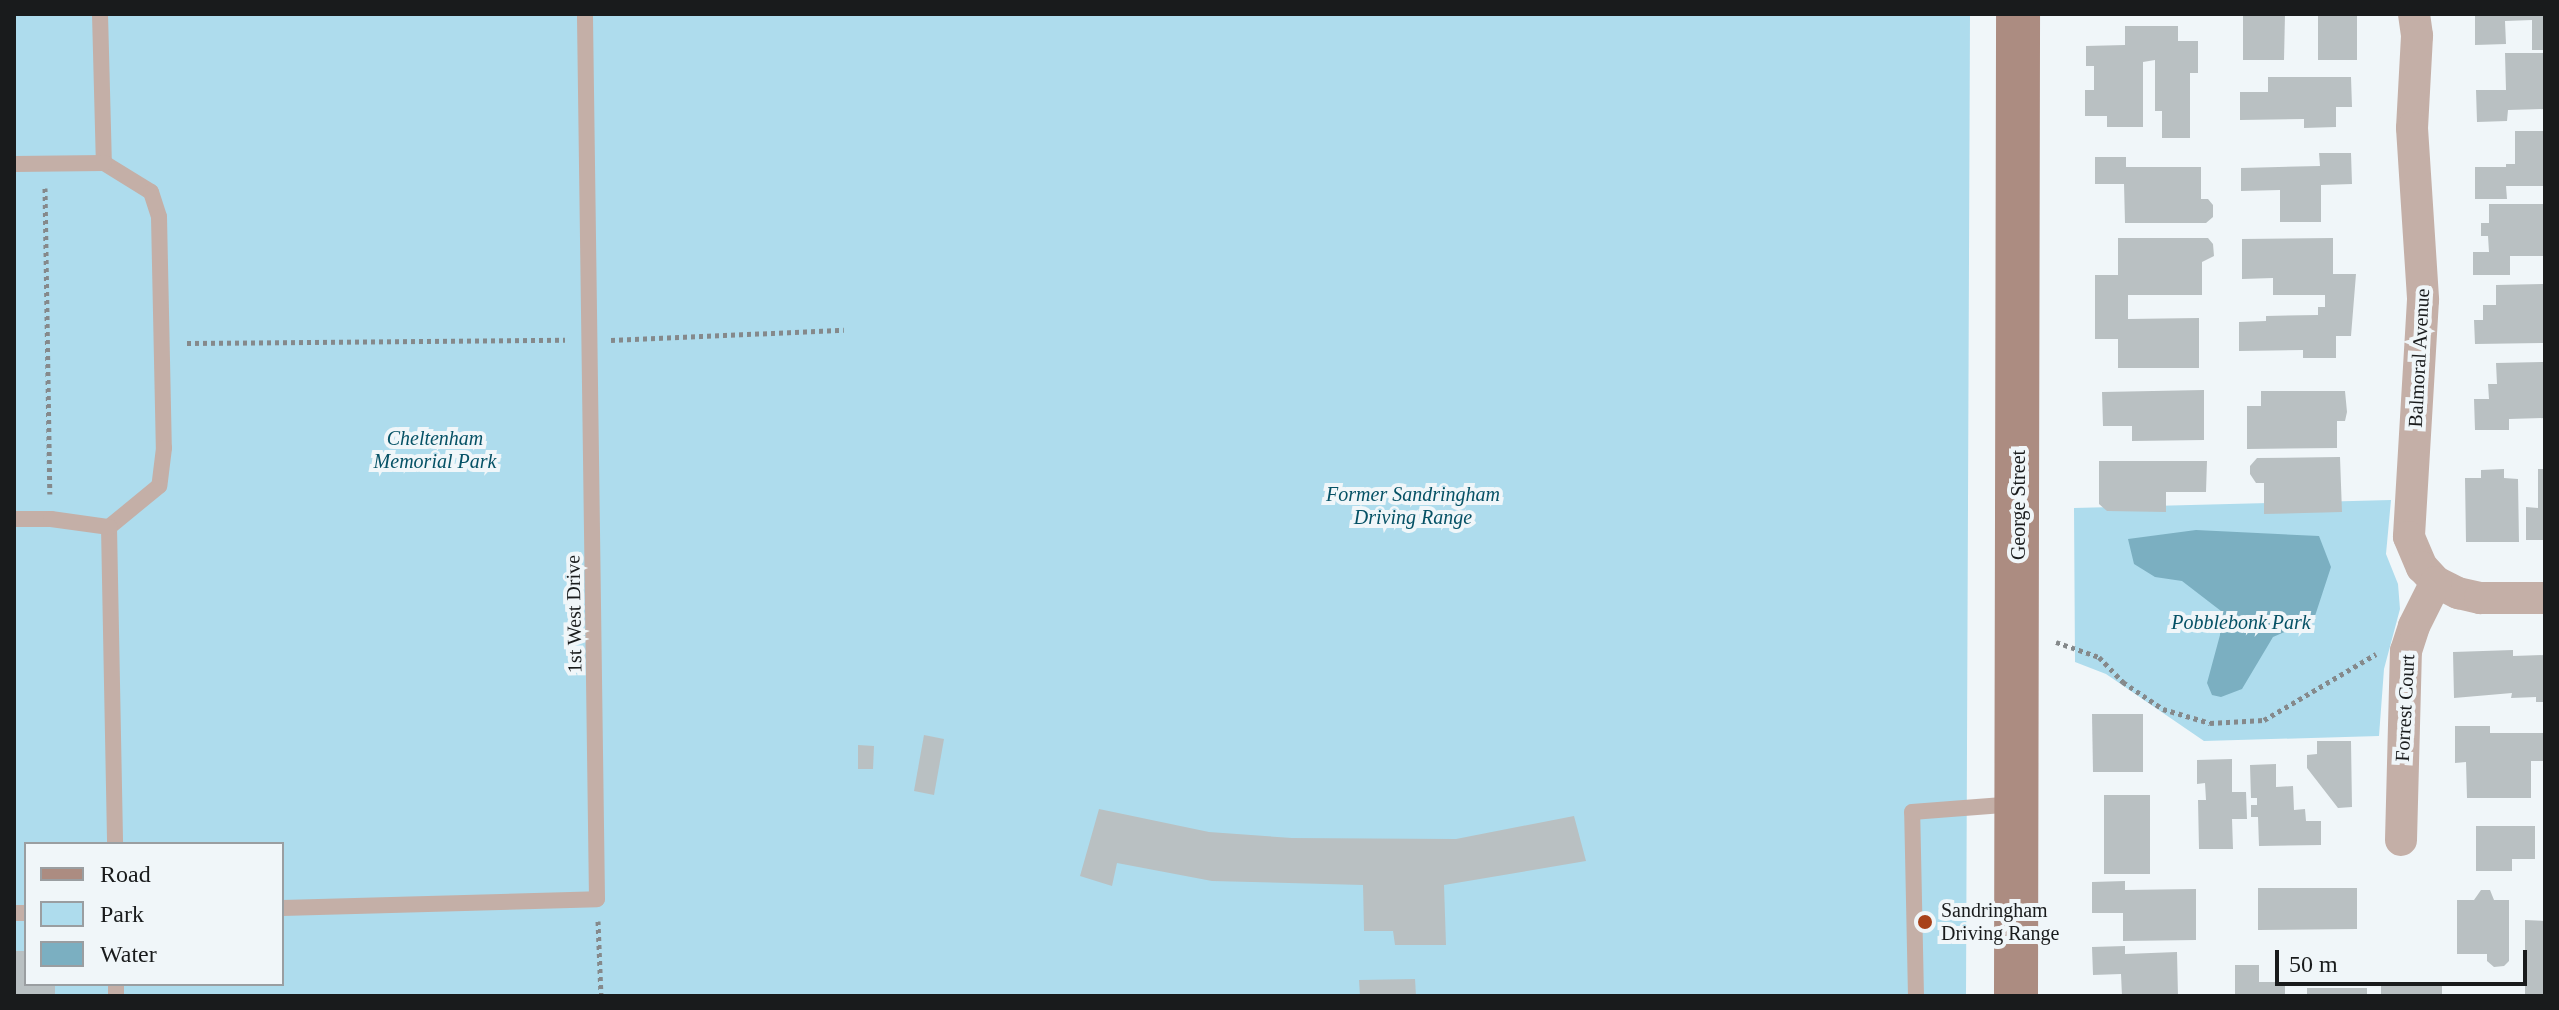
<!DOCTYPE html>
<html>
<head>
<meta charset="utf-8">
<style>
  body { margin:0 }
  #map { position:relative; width:2559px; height:1010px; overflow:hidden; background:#f0f6f9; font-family:Georgia,serif }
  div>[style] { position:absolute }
  .green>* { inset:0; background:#aedced }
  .water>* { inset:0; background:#7bafc1 }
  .building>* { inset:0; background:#b9c0c2 }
  .path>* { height:5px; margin-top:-2.5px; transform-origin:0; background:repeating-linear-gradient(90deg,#85898b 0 4px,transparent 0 8px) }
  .lane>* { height:16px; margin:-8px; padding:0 8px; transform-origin:8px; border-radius:8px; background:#c4afa7 }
  .street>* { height:32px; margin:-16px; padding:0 16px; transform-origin:16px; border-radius:16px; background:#c4afa7 }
  .secondary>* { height:44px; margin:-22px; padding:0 22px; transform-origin:22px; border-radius:22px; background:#ac8c81 }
  .dots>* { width:22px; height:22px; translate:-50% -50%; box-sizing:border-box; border:4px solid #f0f6f9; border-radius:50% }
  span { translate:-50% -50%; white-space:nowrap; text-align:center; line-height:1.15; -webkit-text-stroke:8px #f0f6f9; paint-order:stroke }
  .street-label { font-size:20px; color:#191b1c }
  .park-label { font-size:20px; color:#055165; font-style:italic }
  .poi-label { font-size:20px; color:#191b1c }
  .left { translate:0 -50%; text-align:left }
  .frame { position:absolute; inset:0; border:16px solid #191b1c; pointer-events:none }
  .legend { position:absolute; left:24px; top:842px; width:260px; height:144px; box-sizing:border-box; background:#f0f6f9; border:2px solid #9a9ea1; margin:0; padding:10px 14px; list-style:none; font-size:24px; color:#191b1c }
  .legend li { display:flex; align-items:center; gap:16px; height:40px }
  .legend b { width:40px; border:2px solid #9a9ea1 }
  .scale { position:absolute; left:2275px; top:950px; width:252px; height:36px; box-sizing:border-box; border:4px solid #191b1c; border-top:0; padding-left:10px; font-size:24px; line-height:28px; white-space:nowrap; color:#191b1c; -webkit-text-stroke:6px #f0f6f9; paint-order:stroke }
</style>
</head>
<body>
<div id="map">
  <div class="green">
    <i style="clip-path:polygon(evenodd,14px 14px,1970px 14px,1966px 996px,14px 996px,14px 14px,26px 844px,282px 844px,282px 984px,26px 984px,26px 844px)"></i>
    <i style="clip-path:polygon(2391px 500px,2386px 554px,2398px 584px,2400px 609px,2384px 669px,2379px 736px,2204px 741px,2106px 674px,2075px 662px,2074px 508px)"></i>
  </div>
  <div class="water">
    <i style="clip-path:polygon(2196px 530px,2319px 536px,2331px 567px,2314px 619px,2273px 637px,2242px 689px,2221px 697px,2212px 695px,2207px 683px,2220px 635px,2221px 611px,2182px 581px,2155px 577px,2134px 564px,2128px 539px)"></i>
  </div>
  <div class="building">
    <i style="clip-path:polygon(2243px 14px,2285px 14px,2284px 60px,2243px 60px)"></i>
    <i style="clip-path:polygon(2318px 14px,2357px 14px,2357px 60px,2318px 60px)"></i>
    <i style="clip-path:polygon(2545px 14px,2545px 50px,2532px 50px,2532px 20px,2505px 21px,2506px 44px,2475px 45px,2475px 15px)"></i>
    <i style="clip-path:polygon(2125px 26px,2178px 26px,2178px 41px,2198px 41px,2198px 73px,2190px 73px,2190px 138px,2162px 138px,2162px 111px,2155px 111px,2155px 60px,2143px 62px,2143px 127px,2107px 127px,2107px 116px,2085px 116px,2085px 90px,2094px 90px,2094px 66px,2086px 66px,2086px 46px,2125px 45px)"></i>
    <i style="clip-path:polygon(2505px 53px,2545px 53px,2545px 109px,2508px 110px,2507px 121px,2477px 122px,2476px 90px,2506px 90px)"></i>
    <i style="clip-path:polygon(2268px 77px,2351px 77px,2352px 107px,2336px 107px,2336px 127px,2304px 128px,2304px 119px,2240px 120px,2240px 92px,2268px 92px)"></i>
    <i style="clip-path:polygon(2515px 131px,2545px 131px,2545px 186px,2506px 186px,2507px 199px,2475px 199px,2475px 167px,2506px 167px,2506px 164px,2515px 164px)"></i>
    <i style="clip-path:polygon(2319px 153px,2351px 153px,2352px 184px,2321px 185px,2321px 222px,2280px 222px,2280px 190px,2241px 191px,2241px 168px,2320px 166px)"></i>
    <i style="clip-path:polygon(2095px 157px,2126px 157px,2126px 167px,2201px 167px,2201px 199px,2208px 199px,2213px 205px,2213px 217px,2206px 223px,2125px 223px,2124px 184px,2095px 184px)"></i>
    <i style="clip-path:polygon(2489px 204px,2545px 204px,2545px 256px,2510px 256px,2510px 275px,2473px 275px,2473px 252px,2489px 252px,2488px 236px,2481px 236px,2481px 223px,2489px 223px)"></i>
    <i style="clip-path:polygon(2118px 238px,2208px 238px,2213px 244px,2214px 256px,2202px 262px,2202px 295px,2128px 295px,2128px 319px,2199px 318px,2199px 368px,2118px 368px,2118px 339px,2095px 339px,2095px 275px,2118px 275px)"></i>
    <i style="clip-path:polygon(2333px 238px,2333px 274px,2356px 274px,2351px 336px,2336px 336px,2336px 358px,2303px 358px,2303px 350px,2239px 351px,2239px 322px,2266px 321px,2266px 316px,2318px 315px,2318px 307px,2325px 307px,2325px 295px,2273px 295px,2273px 278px,2242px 279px,2242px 239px)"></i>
    <i style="clip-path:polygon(2545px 284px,2545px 343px,2475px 344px,2474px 320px,2483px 320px,2483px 305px,2496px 305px,2496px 285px)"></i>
    <i style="clip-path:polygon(2544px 362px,2545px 418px,2509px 419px,2509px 430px,2475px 430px,2474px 399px,2489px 399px,2488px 384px,2497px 384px,2496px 363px)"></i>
    <i style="clip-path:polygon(2204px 390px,2204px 440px,2132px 441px,2132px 426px,2103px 426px,2102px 392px)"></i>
    <i style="clip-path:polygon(2261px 391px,2345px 391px,2347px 412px,2345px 421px,2337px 421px,2337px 448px,2247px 449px,2247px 406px,2261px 406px)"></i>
    <i style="clip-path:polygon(2340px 457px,2342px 512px,2264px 514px,2264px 483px,2256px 483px,2250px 474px,2250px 466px,2257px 458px)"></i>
    <i style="clip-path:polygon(2099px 461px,2207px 461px,2206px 492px,2166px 492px,2166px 512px,2107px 511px,2099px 504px)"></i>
    <i style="clip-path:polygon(2504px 469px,2504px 478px,2518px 479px,2519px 542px,2466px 542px,2465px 478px,2481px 478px,2481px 470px)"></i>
    <i style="clip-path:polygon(2538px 469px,2545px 469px,2545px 540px,2526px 540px,2526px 507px,2538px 508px)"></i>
    <i style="clip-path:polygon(2513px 650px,2513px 656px,2545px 655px,2545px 702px,2536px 702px,2536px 697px,2511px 698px,2512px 693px,2454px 698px,2453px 652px)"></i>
    <i style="clip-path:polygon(2092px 714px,2143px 714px,2143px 772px,2093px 772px)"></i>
    <i style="clip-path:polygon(2455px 726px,2490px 726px,2490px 733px,2545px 733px,2545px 761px,2531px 761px,2531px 798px,2467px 798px,2466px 762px,2455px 763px)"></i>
    <i style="clip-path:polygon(924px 735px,944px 739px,934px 795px,914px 791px)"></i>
    <i style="clip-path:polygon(2317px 741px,2351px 741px,2352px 807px,2338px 808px,2307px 768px,2307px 755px,2317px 754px)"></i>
    <i style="clip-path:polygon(858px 745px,874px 746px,873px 769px,858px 769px)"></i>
    <i style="clip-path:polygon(2232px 759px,2232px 792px,2246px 792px,2247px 819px,2232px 819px,2233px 849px,2199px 849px,2198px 800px,2206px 800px,2205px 783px,2197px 784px,2197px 760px)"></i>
    <i style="clip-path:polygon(2276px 764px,2276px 787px,2293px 786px,2294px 810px,2305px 809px,2306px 821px,2321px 821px,2321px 845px,2259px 846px,2258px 817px,2251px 817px,2251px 805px,2257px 805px,2257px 798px,2251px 798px,2250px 765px)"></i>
    <i style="clip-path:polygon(2104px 795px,2150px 795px,2150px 874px,2104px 874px)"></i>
    <i style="clip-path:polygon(1099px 809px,1209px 832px,1292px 838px,1456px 839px,1574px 816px,1586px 861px,1444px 885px,1446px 945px,1395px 945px,1393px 931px,1364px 931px,1363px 885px,1212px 881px,1117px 863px,1112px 886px,1080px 876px)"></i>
    <i style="clip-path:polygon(2476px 826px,2535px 826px,2535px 859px,2512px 859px,2512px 871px,2476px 871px)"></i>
    <i style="clip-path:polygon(2125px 881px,2125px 890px,2196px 889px,2196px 940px,2123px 941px,2123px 913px,2092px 913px,2092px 882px)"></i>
    <i style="clip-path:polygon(2258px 888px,2357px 888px,2357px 929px,2258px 930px)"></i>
    <i style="clip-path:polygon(2481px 890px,2490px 890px,2494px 900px,2509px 900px,2509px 961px,2504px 966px,2494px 967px,2487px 961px,2487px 954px,2457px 954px,2457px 900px,2474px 900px)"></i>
    <i style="clip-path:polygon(2525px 920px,2545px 921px,2545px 996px,2525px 996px)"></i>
    <i style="clip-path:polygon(2125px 946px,2125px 954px,2177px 952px,2178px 996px,2122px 996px,2121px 974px,2093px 975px,2092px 947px)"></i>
    <i style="clip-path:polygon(14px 951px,26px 951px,26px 984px,55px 984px,55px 996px,14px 996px)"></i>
    <i style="clip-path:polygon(2235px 965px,2259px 965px,2259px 982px,2285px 982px,2285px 996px,2235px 996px)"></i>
    <i style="clip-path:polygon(1415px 979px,1416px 996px,1360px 996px,1359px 980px)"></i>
    <i style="clip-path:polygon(2381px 986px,2442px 986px,2442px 996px,2381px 996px)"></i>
    <i style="clip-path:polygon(2307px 988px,2367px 988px,2367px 996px,2307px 996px)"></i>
  </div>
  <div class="path">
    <i style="left:45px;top:188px;width:306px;rotate:89.1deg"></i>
    <i style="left:611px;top:340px;width:233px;rotate:-2.5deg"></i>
    <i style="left:187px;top:343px;width:378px;rotate:-0.5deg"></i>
    <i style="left:2056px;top:642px;width:46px;rotate:19.2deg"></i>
    <i style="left:2099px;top:657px;width:35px;rotate:46deg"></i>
    <i style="left:2123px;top:682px;width:48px;rotate:34deg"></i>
    <i style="left:2163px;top:709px;width:49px;rotate:16.6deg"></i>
    <i style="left:2210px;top:723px;width:54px;rotate:-3.2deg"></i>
    <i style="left:2264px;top:720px;width:130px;rotate:-30.5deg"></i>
    <i style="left:598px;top:921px;width:75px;rotate:87.7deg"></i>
  </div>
  <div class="lane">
    <i style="left:100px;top:14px;width:149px;rotate:88.5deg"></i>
    <i style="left:104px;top:163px;width:55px;rotate:31.7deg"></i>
    <i style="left:151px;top:192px;width:26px;rotate:72deg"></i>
    <i style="left:159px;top:217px;width:231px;rotate:88.8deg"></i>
    <i style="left:164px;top:448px;width:38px;rotate:97deg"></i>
    <i style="left:159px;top:486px;width:65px;rotate:140.6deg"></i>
    <i style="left:109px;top:527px;width:317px;rotate:88.9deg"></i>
    <i style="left:14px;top:164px;width:90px;rotate:-0.6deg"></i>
    <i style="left:14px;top:519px;width:37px"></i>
    <i style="left:51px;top:519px;width:59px;rotate:7.9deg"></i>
    <i style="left:282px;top:908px;width:315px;rotate:-1.6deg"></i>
    <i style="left:597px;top:899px;width:885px;rotate:-90.78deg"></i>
    <i style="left:14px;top:913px;width:12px"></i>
    <i style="left:116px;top:984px;width:12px;rotate:90deg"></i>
    <i style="left:1916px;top:996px;width:184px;rotate:-91.2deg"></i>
    <i style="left:1912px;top:812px;width:104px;rotate:-4.4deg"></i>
  </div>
  <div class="street">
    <i style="left:2414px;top:14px;width:22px;rotate:82deg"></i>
    <i style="left:2417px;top:36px;width:92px;rotate:93.1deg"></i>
    <i style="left:2412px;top:128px;width:172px;rotate:86.3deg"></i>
    <i style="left:2423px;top:300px;width:237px;rotate:93.4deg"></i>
    <i style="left:2409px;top:537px;width:33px;rotate:67deg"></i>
    <i style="left:2422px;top:567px;width:21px;rotate:47deg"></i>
    <i style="left:2436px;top:582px;width:25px;rotate:27deg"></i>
    <i style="left:2458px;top:593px;width:23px;rotate:13deg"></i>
    <i style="left:2480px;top:598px;width:65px"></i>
    <i style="left:2401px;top:840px;width:189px;rotate:-88.5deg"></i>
    <i style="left:2406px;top:651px;width:26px;rotate:-72deg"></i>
    <i style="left:2414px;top:626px;width:49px;rotate:-63.4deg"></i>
  </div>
  <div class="secondary">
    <i style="left:2016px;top:996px;width:982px;rotate:-89.88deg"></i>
  </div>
  <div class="dots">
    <i style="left:1925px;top:922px;background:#a8421a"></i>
  </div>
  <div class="street-label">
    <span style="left:2419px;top:358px;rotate:-87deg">Balmoral Avenue</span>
    <span style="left:2018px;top:505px;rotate:-90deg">George Street</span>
    <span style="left:574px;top:614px;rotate:-91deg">1st West Drive</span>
    <span style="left:2405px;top:708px;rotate:-87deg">Forrest Court</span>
  </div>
  <div class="park-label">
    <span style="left:435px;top:450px">Cheltenham<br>Memorial Park</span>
    <span style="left:1413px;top:506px">Former Sandringham<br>Driving Range</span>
    <span style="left:2241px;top:622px">Pobblebonk Park</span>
  </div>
  <div class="poi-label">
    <span class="left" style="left:1941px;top:922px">Sandringham<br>Driving Range</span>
  </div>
  <div class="frame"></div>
  <ul class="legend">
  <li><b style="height:10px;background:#ac8c81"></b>Road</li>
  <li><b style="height:22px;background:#aedced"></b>Park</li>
  <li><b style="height:22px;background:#7bafc1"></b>Water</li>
  </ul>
  <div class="scale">50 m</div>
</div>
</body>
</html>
